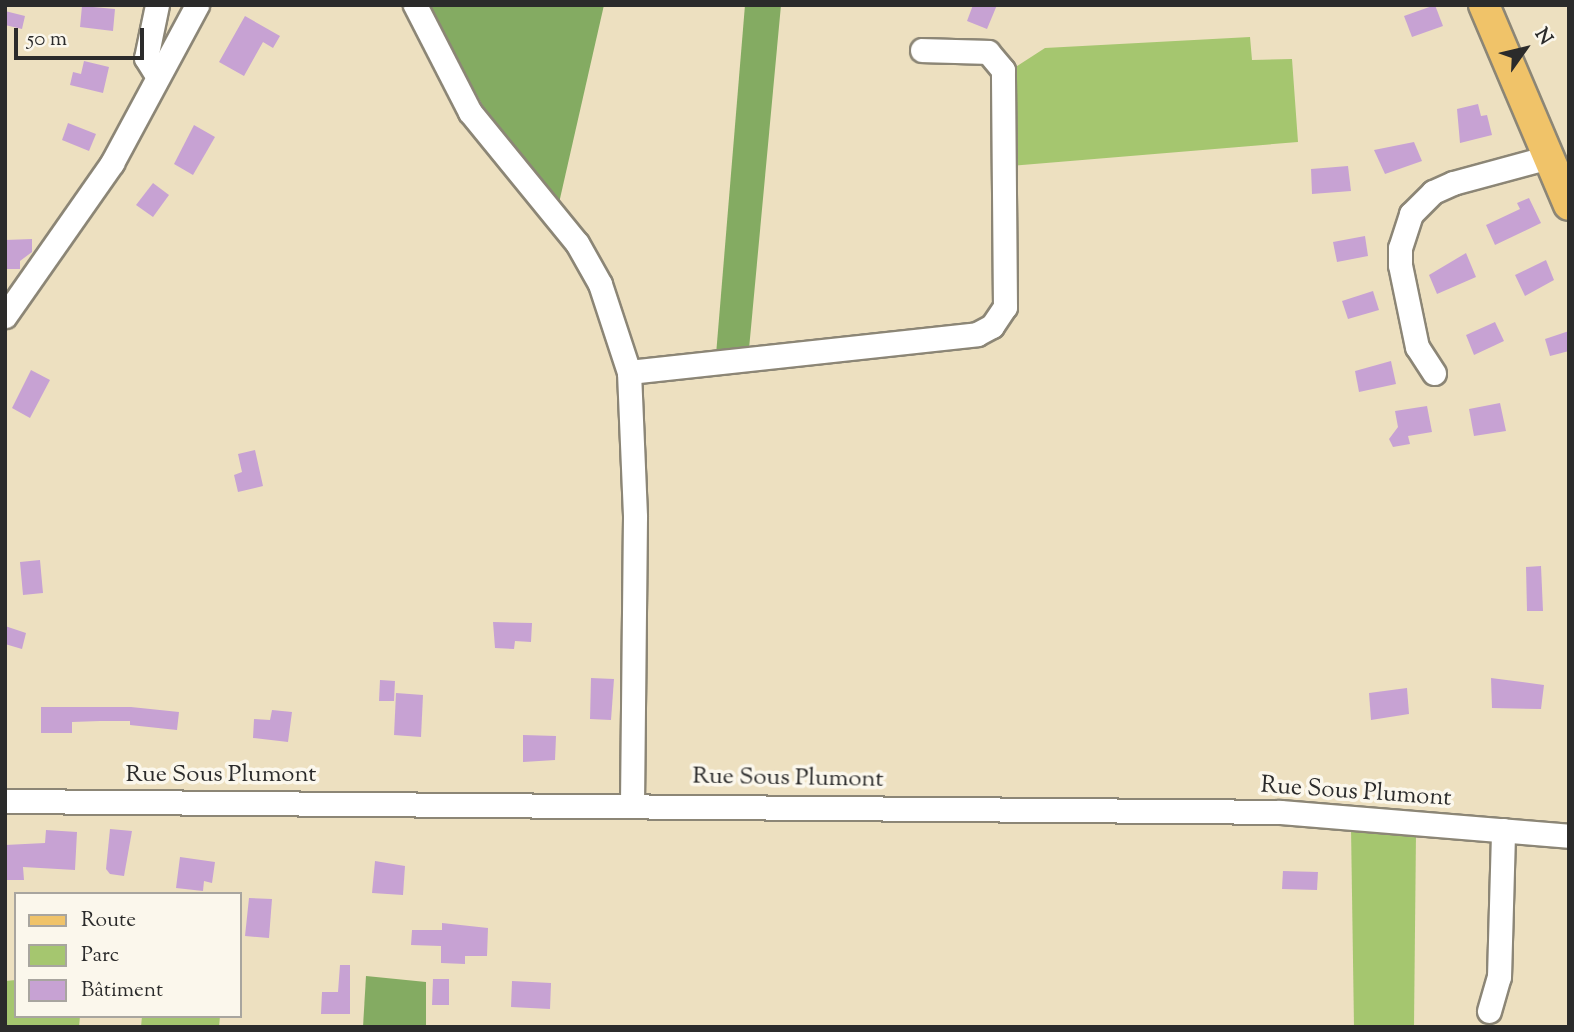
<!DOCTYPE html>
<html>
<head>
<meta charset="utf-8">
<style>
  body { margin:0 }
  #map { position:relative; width:1574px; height:1032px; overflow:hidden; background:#ede0c0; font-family:"Sorts Mill Goudy",serif }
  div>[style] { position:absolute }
  .green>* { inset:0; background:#a5c66f }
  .forest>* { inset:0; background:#84ab62 }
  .building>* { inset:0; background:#c7a2d3 }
  .roads { filter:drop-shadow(2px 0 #8c8676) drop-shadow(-2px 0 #8c8676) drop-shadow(0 2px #8c8676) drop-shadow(0 -2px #8c8676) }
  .minor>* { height:23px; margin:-11.5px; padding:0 11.5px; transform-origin:11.5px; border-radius:11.5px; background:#fff }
  .major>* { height:30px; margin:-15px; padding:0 15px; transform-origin:15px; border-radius:15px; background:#f0c369 }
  span { translate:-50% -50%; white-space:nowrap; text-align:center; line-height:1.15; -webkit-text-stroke:7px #fbf7ec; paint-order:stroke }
  .street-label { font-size:24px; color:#2b2b2b }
  .frame { position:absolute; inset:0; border:7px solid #2b2b2b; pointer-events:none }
  .legend { position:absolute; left:14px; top:892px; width:228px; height:126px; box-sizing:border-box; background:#fbf7ec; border:2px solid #a8a59f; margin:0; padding:9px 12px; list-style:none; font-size:21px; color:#2b2b2b }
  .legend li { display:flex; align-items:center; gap:14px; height:35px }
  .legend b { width:35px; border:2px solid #a8a59f }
  .north { position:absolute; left:1490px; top:14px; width:70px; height:70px; -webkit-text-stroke:5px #fbf7ec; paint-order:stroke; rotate:56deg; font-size:19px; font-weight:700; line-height:28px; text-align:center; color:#2b2b2b }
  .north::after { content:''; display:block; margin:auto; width:24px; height:32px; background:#2b2b2b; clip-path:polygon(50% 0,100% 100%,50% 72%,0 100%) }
  .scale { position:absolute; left:14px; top:28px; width:130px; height:32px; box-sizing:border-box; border:4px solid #2b2b2b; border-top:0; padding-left:9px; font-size:21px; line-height:24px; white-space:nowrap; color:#2b2b2b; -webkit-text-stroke:5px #fbf7ec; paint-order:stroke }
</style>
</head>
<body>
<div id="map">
  <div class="green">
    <i style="clip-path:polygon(1250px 37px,1252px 60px,1292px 59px,1298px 142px,1011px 166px,1011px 70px,1045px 48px)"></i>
    <i style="clip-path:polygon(1351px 828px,1416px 833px,1414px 1027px,1354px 1027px)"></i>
    <i style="clip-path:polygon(16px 980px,16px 1016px,80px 1016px,79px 1027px,5px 1027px,5px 981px)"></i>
    <i style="clip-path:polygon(142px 1016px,220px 1016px,219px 1027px,141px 1027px)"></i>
  </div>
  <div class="forest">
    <i style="clip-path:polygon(428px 5px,604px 5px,559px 203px,492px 123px)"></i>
    <i style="clip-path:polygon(745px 5px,781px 5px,749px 349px,716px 355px)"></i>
    <i style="clip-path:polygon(366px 976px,426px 982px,426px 1027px,363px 1027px)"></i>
  </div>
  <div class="building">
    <i style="clip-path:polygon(973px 5px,997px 5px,987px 29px,967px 21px)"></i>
    <i style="clip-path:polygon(1435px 5px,1443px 26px,1412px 37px,1404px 16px)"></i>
    <i style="clip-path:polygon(82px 6px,115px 9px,113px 31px,80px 27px)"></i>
    <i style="clip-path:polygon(5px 11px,25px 16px,22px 29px,5px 25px)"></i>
    <i style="clip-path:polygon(245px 16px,280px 36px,273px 48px,263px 42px,244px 76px,219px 62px)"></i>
    <i style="clip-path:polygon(84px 61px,109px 67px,103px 93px,70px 85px,73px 72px,81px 74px)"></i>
    <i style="clip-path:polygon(1478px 104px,1481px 116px,1487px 115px,1492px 135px,1460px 143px,1457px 109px)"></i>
    <i style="clip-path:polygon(68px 123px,96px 134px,89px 151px,62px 140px)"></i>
    <i style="clip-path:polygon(194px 125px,215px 137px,193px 175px,174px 164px)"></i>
    <i style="clip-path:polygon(1414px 142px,1422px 161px,1385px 174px,1374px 150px)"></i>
    <i style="clip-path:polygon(1348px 166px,1351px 191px,1312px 194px,1311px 169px)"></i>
    <i style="clip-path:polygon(153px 183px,169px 195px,153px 217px,136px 205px)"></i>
    <i style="clip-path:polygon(1529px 198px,1541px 223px,1495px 245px,1486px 225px,1520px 209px,1517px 203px)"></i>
    <i style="clip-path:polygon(1365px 236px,1368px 256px,1337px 262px,1333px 242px)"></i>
    <i style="clip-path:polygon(32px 239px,32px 252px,20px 261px,20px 269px,5px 269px,5px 240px)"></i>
    <i style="clip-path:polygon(1466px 253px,1476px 277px,1437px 294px,1429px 275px)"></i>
    <i style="clip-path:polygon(1546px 260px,1554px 280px,1525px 296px,1515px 275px)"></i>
    <i style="clip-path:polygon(1373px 291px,1379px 310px,1348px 319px,1342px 301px)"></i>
    <i style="clip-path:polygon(1495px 322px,1504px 341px,1474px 355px,1466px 335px)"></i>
    <i style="clip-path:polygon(1569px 331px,1569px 351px,1550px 356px,1545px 339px)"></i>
    <i style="clip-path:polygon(1391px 361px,1396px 384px,1359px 392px,1355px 371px)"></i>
    <i style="clip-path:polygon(31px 370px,50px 380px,30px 418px,12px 408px)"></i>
    <i style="clip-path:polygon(1500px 403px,1506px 431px,1474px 436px,1469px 409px)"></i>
    <i style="clip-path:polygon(1427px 406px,1432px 432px,1408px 436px,1410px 444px,1393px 447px,1389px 439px,1398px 427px,1395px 411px)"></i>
    <i style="clip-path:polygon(255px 450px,263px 486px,238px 492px,234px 475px,242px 472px,238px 454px)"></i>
    <i style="clip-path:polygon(40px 560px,43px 593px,23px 595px,20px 562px)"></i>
    <i style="clip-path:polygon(1541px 566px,1543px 611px,1527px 611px,1526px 567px)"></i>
    <i style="clip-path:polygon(493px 622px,532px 623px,531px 642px,515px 641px,514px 649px,495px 648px)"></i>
    <i style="clip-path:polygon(5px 626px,26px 633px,22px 649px,5px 644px)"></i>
    <i style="clip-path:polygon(591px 678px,614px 679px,611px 720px,590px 719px)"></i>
    <i style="clip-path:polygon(1491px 678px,1544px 685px,1541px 709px,1492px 708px)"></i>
    <i style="clip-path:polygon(380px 680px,395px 681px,394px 701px,379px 701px)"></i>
    <i style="clip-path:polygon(1407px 688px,1409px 714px,1371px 720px,1369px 693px)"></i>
    <i style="clip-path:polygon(396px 693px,423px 695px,421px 737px,394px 735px)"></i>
    <i style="clip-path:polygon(41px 707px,131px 707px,179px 712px,177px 730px,130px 725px,130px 721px,100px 721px,72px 722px,72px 733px,41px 733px)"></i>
    <i style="clip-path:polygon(272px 710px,292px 712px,288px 742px,253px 738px,254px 719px,270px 720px)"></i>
    <i style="clip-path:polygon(523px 735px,556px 736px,555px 760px,523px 762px)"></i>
    <i style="clip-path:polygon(110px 829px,132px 831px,124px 876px,110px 874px,106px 869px)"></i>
    <i style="clip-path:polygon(46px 830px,77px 832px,75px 870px,23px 867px,24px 880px,5px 880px,5px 845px,45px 843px)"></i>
    <i style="clip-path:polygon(180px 857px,215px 862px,212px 883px,204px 881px,203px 891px,176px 888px)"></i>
    <i style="clip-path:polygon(375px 861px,405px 866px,403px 895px,372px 893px)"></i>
    <i style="clip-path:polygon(1283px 871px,1318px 872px,1317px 890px,1282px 889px)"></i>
    <i style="clip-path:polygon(249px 898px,272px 899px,269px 938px,245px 936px)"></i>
    <i style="clip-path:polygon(442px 923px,488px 928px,487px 956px,465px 956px,465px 964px,441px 963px,441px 946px,411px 945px,412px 930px,442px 930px)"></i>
    <i style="clip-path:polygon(340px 965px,350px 965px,350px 1014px,321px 1014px,322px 992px,338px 992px)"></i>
    <i style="clip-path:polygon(433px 979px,449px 979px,449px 1005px,432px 1005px)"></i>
    <i style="clip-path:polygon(512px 981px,551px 983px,550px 1009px,511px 1007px)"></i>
  </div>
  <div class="roads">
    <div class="minor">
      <i style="left:157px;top:5px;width:54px;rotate:101.7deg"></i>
      <i style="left:146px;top:58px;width:22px;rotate:58deg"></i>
      <i style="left:415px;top:5px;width:120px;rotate:62.8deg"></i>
      <i style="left:470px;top:112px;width:169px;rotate:50.8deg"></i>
      <i style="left:577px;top:243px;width:47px;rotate:60.7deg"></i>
      <i style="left:600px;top:284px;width:93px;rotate:71.8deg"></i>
      <i style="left:629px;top:372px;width:145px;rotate:87.6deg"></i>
      <i style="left:635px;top:517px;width:287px;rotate:90.6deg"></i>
      <i style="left:5px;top:316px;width:187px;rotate:-55deg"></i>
      <i style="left:112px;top:163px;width:179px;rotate:-61.7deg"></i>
      <i style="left:629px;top:372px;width:350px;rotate:-6.2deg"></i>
      <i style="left:977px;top:334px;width:17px;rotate:-28deg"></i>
      <i style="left:992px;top:326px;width:23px;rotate:-56deg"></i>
      <i style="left:1005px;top:307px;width:237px;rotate:-90.5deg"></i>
      <i style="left:1003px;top:70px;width:23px;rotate:-130deg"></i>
      <i style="left:988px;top:52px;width:66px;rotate:-178.3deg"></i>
      <i style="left:1434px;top:373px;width:31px;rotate:-123deg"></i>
      <i style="left:1417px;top:347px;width:84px;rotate:-101.7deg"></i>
      <i style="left:1400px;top:265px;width:17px;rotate:-90deg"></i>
      <i style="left:1400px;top:248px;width:36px;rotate:-72deg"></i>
      <i style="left:1411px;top:214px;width:31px;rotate:-45deg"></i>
      <i style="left:1433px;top:192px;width:22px;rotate:-24deg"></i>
      <i style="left:1453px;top:183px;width:99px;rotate:-15.2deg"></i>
      <i style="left:5px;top:801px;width:1275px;rotate:0.49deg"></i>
      <i style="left:1280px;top:812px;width:290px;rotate:4.7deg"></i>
      <i style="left:1489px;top:1011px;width:35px;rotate:-74deg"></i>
      <i style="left:1499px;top:977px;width:147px;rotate:-88.4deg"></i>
    </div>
    <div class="major">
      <i style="left:1484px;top:5px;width:217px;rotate:67deg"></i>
    </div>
  </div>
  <div class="street-label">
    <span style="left:221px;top:776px">Rue Sous Plumont</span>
    <span style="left:788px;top:779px;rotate:1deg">Rue Sous Plumont</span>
    <span style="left:1356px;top:793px;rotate:4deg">Rue Sous Plumont</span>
  </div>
  <div class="frame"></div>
  <ul class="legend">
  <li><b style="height:9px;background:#f0c369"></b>Route</li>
  <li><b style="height:19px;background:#a5c66f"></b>Parc</li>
  <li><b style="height:19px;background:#c7a2d3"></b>Bâtiment</li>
  </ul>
  <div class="north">N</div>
  <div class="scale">50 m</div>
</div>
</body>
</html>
